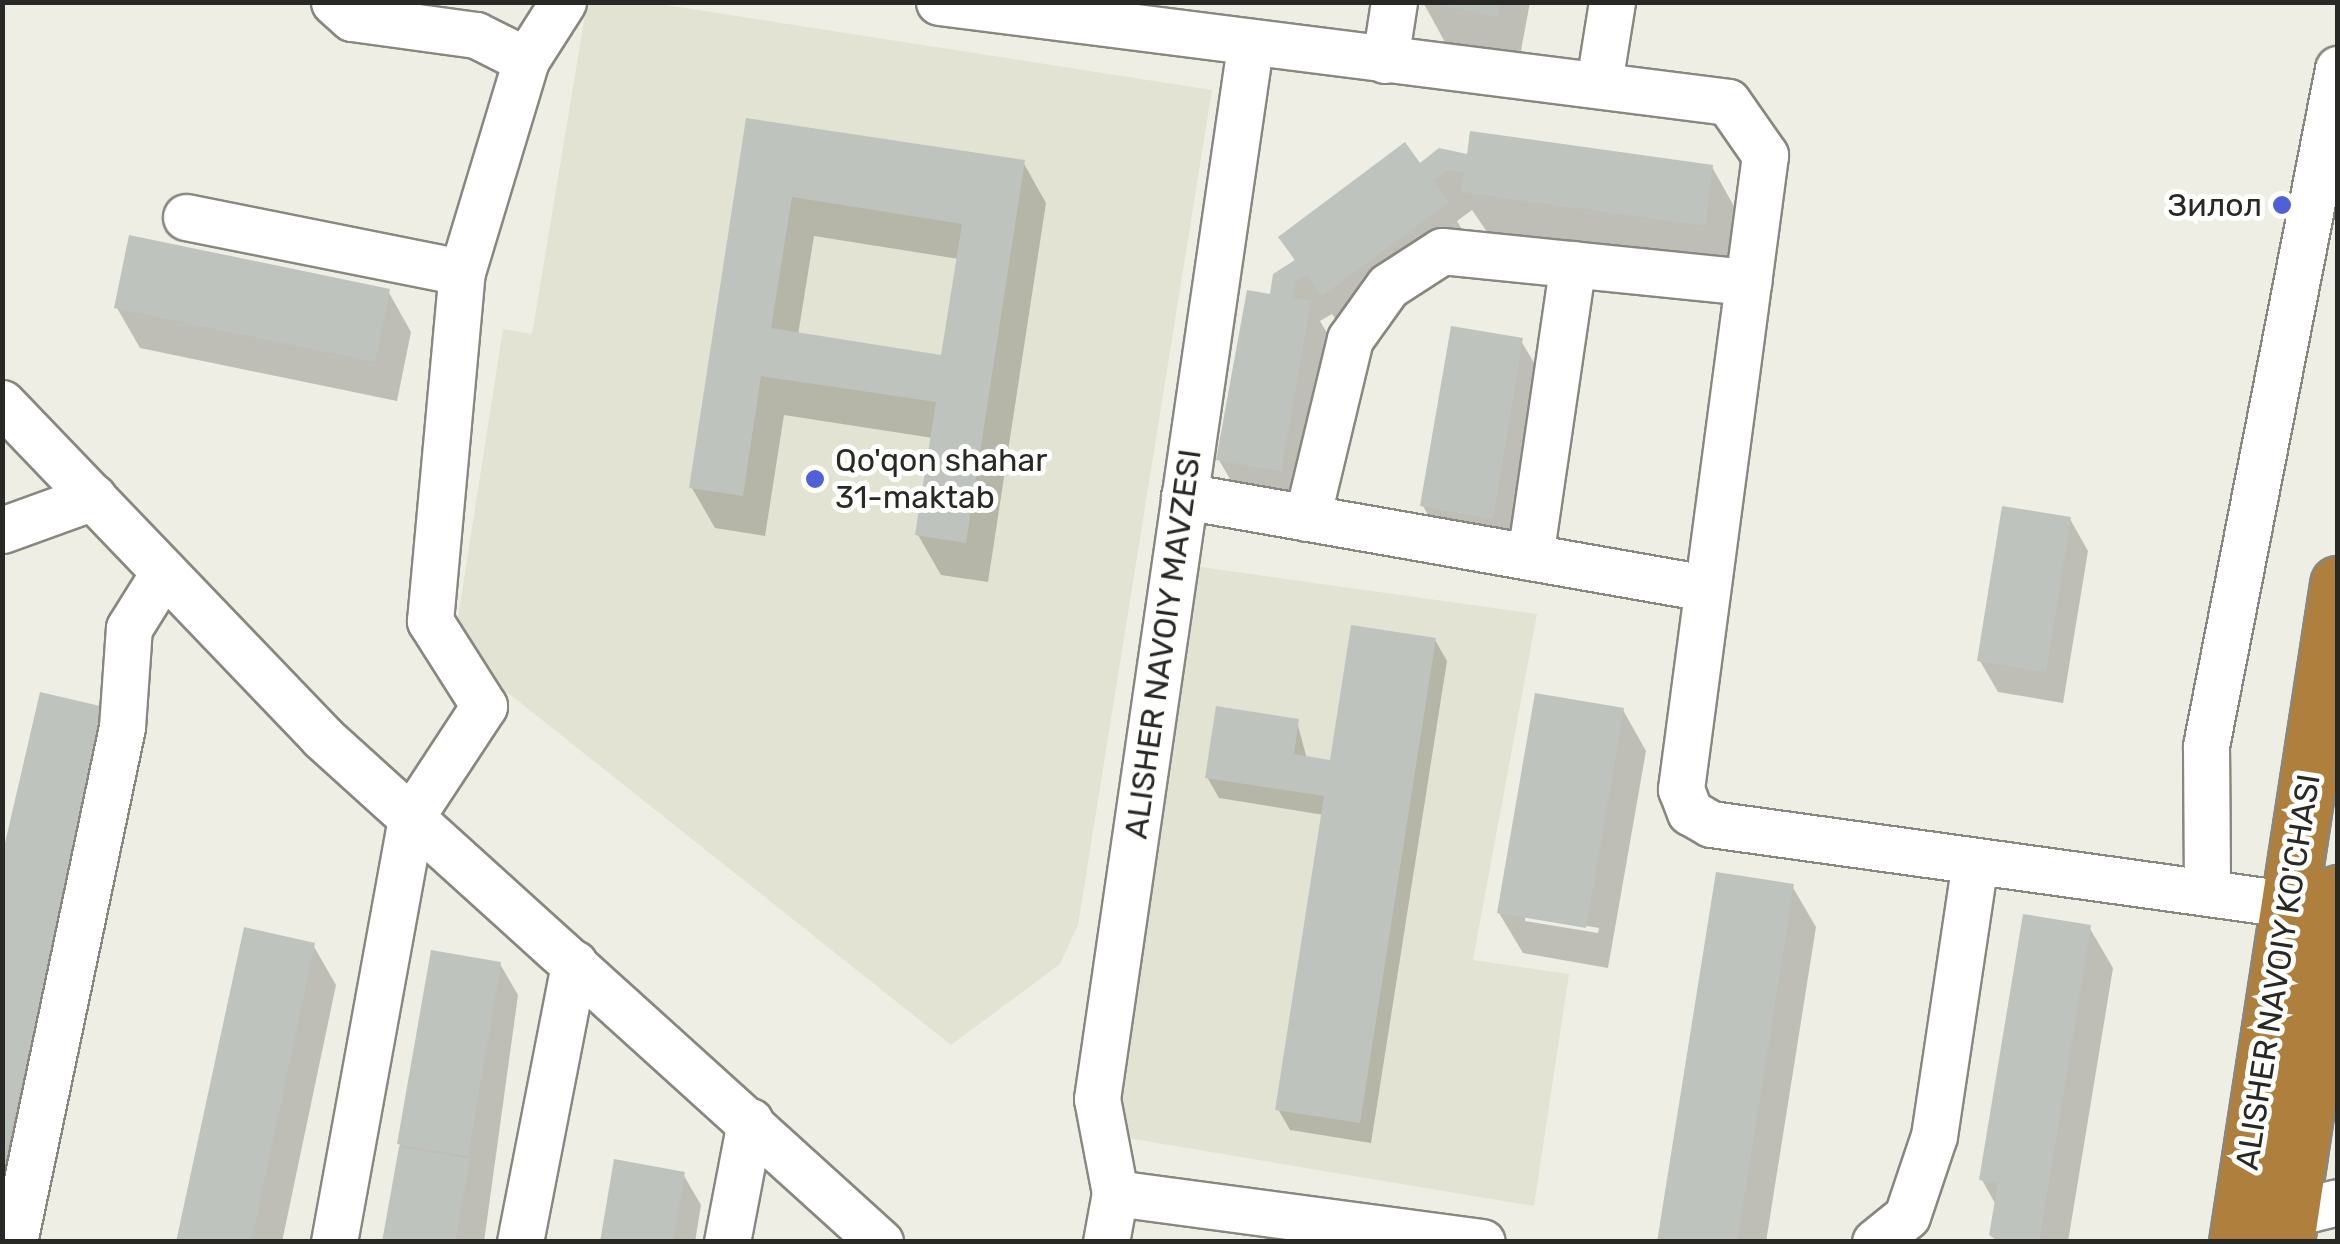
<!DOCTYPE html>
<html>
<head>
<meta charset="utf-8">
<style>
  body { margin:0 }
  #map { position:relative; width:2340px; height:1244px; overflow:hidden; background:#eeeee5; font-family:Rubik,sans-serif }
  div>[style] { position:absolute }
  .built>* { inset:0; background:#e3e3d3 }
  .shadow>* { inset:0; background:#0003 }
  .building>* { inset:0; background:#bec4bd }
  .roads { filter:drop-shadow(2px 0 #888880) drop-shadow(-2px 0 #888880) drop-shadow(0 2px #888880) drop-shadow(0 -2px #888880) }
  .minor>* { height:45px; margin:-22.5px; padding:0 22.5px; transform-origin:22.5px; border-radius:22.5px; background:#fff }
  .highway>* { height:55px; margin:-27.5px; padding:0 27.5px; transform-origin:27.5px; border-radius:27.5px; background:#ae7f3d }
  .dots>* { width:28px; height:28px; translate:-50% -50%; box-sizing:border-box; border:5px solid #fffffe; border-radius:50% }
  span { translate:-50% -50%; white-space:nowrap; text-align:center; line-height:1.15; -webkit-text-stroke:10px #fffffe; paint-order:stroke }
  .poi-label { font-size:32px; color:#282825 }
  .right { translate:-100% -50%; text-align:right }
  .left { translate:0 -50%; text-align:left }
  .street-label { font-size:32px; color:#282825 }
  .frame { position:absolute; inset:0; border:5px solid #282825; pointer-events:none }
</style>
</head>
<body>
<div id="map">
  <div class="built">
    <i style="clip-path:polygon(587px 3px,653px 3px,1212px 90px,1078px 925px,1060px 964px,951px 1045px,478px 669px,457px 624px,503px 329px,532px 334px)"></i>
    <i style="clip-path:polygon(1194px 566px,1537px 614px,1473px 960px,1569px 974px,1534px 1206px,1115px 1136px)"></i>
  </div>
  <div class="shadow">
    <i style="clip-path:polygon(1423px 2px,1530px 2px,1520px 56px,1446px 44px)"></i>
    <i style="clip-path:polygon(evenodd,749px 121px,1023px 162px,1046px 203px,988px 582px,941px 575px,918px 535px,933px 438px,784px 415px,765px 536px,715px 528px,692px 488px,749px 121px,814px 236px,959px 259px,943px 357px,798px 335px,814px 236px)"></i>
    <i style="clip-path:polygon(1469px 157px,1712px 167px,1735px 208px,1727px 265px,1487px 232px,1472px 210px,1457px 221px,1470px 243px,1347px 335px,1332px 314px,1320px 321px,1333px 343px,1303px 510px,1242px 500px,1219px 460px,1272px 297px,1296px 262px,1281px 238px,1420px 167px)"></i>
    <i style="clip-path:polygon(388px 291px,411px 332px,397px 401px,140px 348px,117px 308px)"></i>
    <i style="clip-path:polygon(1521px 341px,1545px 381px,1516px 558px,1446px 547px,1423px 506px)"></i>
    <i style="clip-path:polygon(2070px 519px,2088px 551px,2063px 703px,1998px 692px,1980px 661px)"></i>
    <i style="clip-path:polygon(1435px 640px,1447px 661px,1371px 1143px,1290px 1130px,1278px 1109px,1324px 815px,1219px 798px,1207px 777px,1297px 722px,1307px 759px,1332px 763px)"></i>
    <i style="clip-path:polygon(107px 710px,2px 1242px,2px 867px)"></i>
    <i style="clip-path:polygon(evenodd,1623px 710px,1646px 751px,1608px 968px,1523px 953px,1499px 913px,1623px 710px,1525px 916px,1599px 928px,1598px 933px,1525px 921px,1525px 916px)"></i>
    <i style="clip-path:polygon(1792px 886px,1816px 927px,1766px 1242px,1660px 1242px)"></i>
    <i style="clip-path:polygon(2089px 927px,2113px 968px,2068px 1242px,1995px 1242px,1996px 1205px,1982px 1180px)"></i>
    <i style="clip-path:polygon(313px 945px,336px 985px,282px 1242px,179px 1242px)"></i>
    <i style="clip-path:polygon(500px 964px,518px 995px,484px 1242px,385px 1242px,400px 1143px)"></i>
    <i style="clip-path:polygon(683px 1174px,701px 1205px,695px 1242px,603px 1242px)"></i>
  </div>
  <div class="building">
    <i style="clip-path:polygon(1424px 2px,1500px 2px,1498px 17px)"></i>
    <i style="clip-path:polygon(evenodd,746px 118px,1025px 160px,966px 543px,915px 535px,936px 402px,761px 376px,743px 496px,689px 488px,746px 118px,792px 197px,962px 224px,941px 355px,771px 328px,792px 197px)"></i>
    <i style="clip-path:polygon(1470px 131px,1713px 165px,1705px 226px,1461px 192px,1464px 173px,1448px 170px,1434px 181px,1449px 202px,1322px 296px,1307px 275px,1295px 282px,1293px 298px,1311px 301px,1281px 471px,1216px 460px,1247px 290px,1270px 294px,1273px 274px,1295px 260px,1278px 237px,1405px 142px,1420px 163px,1439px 148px,1467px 154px)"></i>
    <i style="clip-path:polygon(129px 235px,390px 289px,375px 362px,114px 308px)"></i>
    <i style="clip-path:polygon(1451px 326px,1523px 338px,1493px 519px,1420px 506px)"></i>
    <i style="clip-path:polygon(2002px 506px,2071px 517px,2046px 672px,1977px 661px)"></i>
    <i style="clip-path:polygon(1351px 625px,1436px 638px,1360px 1123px,1275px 1110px,1324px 796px,1205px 778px,1216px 706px,1299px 719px,1294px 754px,1330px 760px)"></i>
    <i style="clip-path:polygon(40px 692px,109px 708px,4px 1159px,2px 856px)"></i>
    <i style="clip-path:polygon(1535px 693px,1624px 708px,1586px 928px,1497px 913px)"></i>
    <i style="clip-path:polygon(1716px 872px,1794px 884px,1737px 1242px,1657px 1242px)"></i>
    <i style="clip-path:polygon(2023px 914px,2091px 925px,2039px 1242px,1999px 1242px,1989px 1235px,1998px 1183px,1979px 1180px)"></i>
    <i style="clip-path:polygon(244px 927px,315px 943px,251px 1242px,176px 1242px)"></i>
    <i style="clip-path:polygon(431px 950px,501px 962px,468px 1156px,397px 1144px)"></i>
    <i style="clip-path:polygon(399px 1147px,470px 1159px,455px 1242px,382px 1242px)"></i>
    <i style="clip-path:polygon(614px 1159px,685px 1172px,673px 1242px,600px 1242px)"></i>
  </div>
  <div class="roads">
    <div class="minor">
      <i style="left:334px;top:2px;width:24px;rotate:42deg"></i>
      <i style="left:352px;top:18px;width:125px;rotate:7.8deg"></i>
      <i style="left:476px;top:35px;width:56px;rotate:26.6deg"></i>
      <i style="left:939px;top:2px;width:795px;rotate:7.22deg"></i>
      <i style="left:1728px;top:102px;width:65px;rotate:55.1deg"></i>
      <i style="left:1765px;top:155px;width:640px;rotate:97.55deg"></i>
      <i style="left:1681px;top:789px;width:25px;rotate:69deg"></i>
      <i style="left:1690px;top:812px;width:24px;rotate:30deg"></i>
      <i style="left:1711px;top:824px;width:582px;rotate:7.91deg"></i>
      <i style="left:1385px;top:60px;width:59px;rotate:-81.2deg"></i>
      <i style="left:1599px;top:83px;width:82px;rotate:-80.9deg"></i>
      <i style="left:186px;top:217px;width:281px;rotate:11.3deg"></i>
      <i style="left:2px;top:403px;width:463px;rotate:46.2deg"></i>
      <i style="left:322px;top:737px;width:753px;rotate:42.15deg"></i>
      <i style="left:1184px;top:496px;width:530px;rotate:10deg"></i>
      <i style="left:1307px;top:518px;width:184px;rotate:-76.5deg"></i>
      <i style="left:1350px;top:339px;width:65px;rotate:-54.4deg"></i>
      <i style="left:1388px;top:286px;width:64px;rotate:-32.9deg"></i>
      <i style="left:1442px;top:251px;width:308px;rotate:5.8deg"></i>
      <i style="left:2px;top:530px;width:97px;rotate:-19.9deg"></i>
      <i style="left:1530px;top:557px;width:296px;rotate:-81.7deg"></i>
      <i style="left:2207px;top:887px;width:141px;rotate:-90.4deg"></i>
      <i style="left:2206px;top:746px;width:690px;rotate:-78.97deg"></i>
      <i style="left:1115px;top:1193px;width:370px;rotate:7.6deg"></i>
      <i style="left:2290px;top:1214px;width:49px;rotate:-14deg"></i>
      <i style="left:14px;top:1242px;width:526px;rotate:-78.16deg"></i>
      <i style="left:122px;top:727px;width:99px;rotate:-86deg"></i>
      <i style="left:129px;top:628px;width:66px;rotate:-58deg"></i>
      <i style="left:334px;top:1242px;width:432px;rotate:-79.7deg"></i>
      <i style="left:411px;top:817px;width:133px;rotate:-56.7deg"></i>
      <i style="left:484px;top:706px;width:101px;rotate:-122.4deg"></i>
      <i style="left:430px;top:621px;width:350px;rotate:-84.8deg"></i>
      <i style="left:462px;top:272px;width:221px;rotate:-73.2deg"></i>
      <i style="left:526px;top:60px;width:69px;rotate:-57.5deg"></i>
      <i style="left:520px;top:1242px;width:284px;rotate:-79deg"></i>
      <i style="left:727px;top:1242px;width:123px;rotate:-79.2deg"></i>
      <i style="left:1106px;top:1242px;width:50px;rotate:-79.6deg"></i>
      <i style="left:1115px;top:1193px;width:96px;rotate:-100.8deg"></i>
      <i style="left:1097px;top:1099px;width:1064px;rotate:-81.73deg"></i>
      <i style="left:1875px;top:1242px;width:41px;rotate:-39.1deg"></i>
      <i style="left:1907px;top:1216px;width:84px;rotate:-71.4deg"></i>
      <i style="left:1934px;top:1136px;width:278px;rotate:-81.5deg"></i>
    </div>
    <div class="highway">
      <i style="left:2237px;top:1242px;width:666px;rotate:-81.27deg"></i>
      <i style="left:2286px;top:1242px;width:353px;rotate:-81.5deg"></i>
    </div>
  </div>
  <div class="dots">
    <i style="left:2282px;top:205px;background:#5061d7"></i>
    <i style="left:815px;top:479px;background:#5061d7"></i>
  </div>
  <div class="poi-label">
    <span class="right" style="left:2262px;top:205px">Зилол</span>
    <span class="left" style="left:835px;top:479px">Qo'qon shahar<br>31-maktab</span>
  </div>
  <div class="street-label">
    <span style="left:1163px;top:644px;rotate:-82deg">ALISHER NAVOIY MAVZESI</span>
    <span style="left:2278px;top:972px;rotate:-81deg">ALISHER NAVOIY KO'CHASI</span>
  </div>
  <div class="frame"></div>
</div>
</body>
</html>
